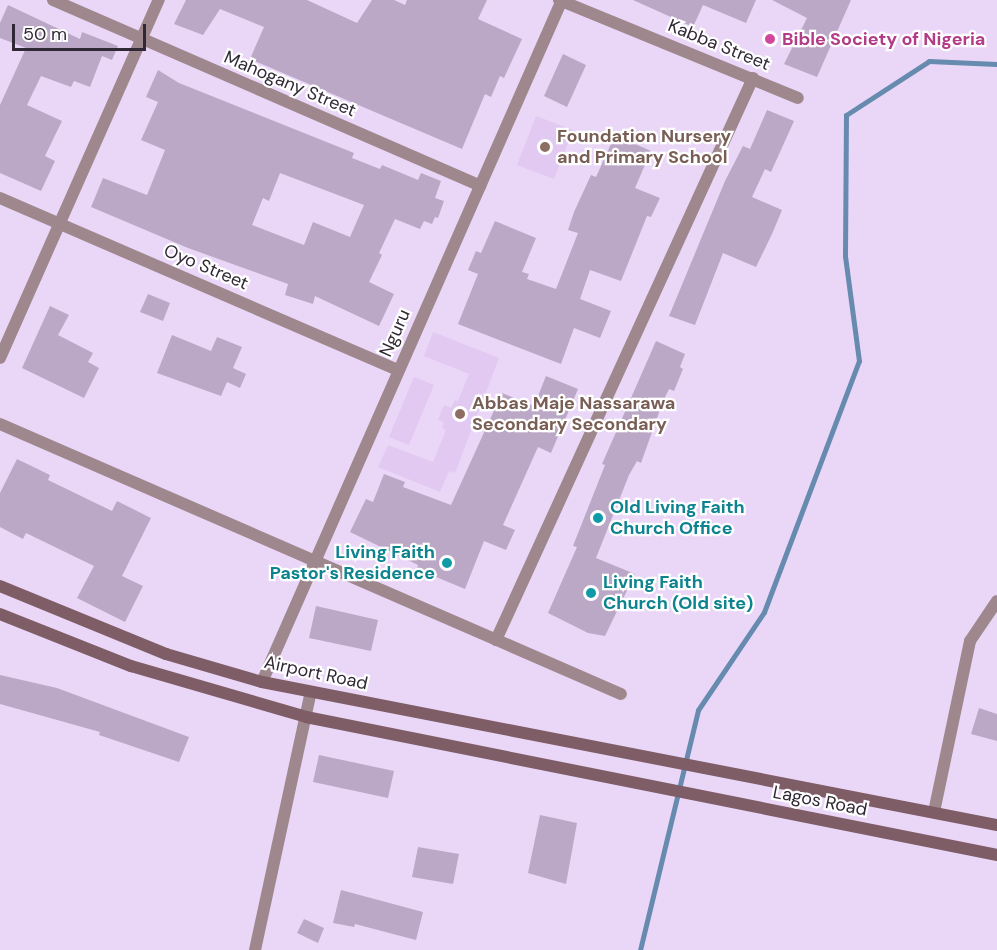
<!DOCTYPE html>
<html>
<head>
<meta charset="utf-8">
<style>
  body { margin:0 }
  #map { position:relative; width:997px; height:950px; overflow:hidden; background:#ead7f7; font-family:"DM Sans",sans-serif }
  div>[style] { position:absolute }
  .built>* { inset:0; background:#e1c9f1 }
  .stream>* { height:5px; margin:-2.5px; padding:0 2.5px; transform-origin:2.5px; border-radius:2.5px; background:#678aaf }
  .building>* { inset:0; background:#bba8c7 }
  .minor>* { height:12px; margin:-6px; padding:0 6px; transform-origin:6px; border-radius:6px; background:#9f878e }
  .secondary>* { height:12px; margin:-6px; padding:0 6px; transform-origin:6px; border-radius:6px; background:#7f5d67 }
  .dots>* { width:16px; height:16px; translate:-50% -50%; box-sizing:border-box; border:3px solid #fff; border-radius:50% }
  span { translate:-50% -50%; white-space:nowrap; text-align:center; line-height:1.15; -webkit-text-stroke:4.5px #fff; paint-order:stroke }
  .hotel-label { font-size:18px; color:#b23c85; font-weight:700 }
  .left { translate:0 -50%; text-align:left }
  .street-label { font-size:18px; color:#302935 }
  .education-label { font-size:18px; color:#785e54; font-weight:700 }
  .culture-label { font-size:18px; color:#0d838f; font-weight:700 }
  .right { translate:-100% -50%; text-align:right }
  .scale { position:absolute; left:12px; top:24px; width:134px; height:27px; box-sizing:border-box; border:3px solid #302935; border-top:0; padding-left:8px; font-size:18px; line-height:21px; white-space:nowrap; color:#302935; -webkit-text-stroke:4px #fff; paint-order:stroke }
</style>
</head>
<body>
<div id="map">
  <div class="built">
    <i style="clip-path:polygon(536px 116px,573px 130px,554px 179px,517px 165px)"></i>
    <i style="clip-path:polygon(433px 332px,499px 358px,455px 473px,449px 471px,440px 492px,378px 467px,388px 445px,433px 462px,446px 430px,442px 428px,444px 422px,438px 420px,444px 405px,451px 408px,455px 400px,458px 401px,469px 374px,424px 356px)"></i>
    <i style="clip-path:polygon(414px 377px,434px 385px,409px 445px,389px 437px)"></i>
  </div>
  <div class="stream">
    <i style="left:640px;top:950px;width:247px;rotate:-76.4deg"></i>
    <i style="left:698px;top:710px;width:118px;rotate:-56deg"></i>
    <i style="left:764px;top:612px;width:268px;rotate:-69.3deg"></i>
    <i style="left:859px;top:361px;width:106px;rotate:-97.6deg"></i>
    <i style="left:845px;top:256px;width:141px;rotate:-89.6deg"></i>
    <i style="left:846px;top:115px;width:99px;rotate:-33deg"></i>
    <i style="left:929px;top:61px;width:68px;rotate:2.5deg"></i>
  </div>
  <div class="building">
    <i style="clip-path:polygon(186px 0,307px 0,357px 23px,372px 0,394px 0,405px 5px,407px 0,487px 0,478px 19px,522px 39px,504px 78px,500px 76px,491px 97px,485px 94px,462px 149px,250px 59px,264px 27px,220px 9px,203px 35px,174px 24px)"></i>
    <i style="clip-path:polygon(633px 0,756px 0,746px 23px,703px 5px,693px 27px)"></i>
    <i style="clip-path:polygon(772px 0,851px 0,817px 77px,784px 64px,807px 18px)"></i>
    <i style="clip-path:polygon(8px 5px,80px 39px,82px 32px,118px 46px,112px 60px,102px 56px,90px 87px,74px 81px,71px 87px,41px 76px,27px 105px,62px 121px,45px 156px,55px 161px,41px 191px,0 173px,0 105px,26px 48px,0 38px,0 23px)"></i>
    <i style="clip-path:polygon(563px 54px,586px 65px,567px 107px,544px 96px)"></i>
    <i style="clip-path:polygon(evenodd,158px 70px,179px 83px,354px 153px,352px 158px,380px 169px,382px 165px,418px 180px,421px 173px,441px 181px,435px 198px,444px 201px,438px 218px,435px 217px,432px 224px,424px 221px,420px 229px,395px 219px,379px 253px,382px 255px,369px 282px,394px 294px,379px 326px,315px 296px,313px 304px,285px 295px,288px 284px,188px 248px,91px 207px,103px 178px,147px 195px,165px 150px,141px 140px,158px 102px,146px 97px,158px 70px,280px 173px,364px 205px,350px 237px,313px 222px,304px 245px,252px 225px,263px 198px,269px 201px,280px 173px)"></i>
    <i style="clip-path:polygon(767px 110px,794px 121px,771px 172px,765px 169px,752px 197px,782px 210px,772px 234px,756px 267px,723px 253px,695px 325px,669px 316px,725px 181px,743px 146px,750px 149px)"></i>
    <i style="clip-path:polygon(615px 135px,651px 151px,635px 188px,660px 198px,651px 217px,647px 216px,621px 281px,590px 270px,580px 299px,611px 311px,600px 338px,574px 328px,561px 364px,458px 324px,478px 274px,468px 270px,476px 251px,481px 253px,495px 221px,536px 238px,522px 272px,529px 274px,527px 279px,556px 289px,578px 233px,568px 230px,574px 212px,591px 175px,596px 177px)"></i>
    <i style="clip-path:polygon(148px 294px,170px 303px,163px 321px,140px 312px)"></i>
    <i style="clip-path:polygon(50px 306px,69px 315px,58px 335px,93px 353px,88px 362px,99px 368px,84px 398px,22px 368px)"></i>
    <i style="clip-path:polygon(172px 335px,211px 351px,217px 337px,242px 347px,233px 368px,246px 374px,240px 388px,227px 382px,221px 396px,157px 373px)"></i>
    <i style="clip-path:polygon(656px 341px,685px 354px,680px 367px,683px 369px,674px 391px,669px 389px,662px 404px,641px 463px,637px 461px,629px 475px,596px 558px,635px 574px,605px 636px,588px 633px,548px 613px,577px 547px,573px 546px,605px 465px,602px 464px)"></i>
    <i style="clip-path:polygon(546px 376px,578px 389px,551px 453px,538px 447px,503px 525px,515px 530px,506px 550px,484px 541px,465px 589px,417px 569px,418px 565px,350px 532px,366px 499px,373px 502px,384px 474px,405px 482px,403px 487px,451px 505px,502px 393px,534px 406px)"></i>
    <i style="clip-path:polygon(17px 459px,50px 475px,48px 480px,112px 511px,117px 501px,151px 518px,122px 576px,143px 586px,125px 622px,77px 598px,94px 566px,26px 533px,23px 539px,0 527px,0 493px)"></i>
    <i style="clip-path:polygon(316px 606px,378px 620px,371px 651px,309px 638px)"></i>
    <i style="clip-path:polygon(0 675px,57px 688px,189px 737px,179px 762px,99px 735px,100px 732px,0 704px)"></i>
    <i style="clip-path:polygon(979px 708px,997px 714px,997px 741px,971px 734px)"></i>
    <i style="clip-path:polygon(319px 755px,394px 771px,388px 798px,313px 782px)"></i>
    <i style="clip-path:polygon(540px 815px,577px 823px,566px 884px,528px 873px)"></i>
    <i style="clip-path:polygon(418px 847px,459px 854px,453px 884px,412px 877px)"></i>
    <i style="clip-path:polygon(341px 890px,423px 912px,416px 940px,355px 924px,354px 927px,333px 923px)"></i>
    <i style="clip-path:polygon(304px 919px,324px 928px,318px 943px,297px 933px)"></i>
  </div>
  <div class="minor">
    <i style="left:53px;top:0;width:466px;rotate:23.5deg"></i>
    <i style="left:559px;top:0;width:258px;rotate:22.3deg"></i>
    <i style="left:0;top:198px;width:434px;rotate:23.4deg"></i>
    <i style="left:0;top:358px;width:392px;rotate:-66.1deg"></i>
    <i style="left:0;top:424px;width:677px;rotate:23.5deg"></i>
    <i style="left:496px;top:640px;width:618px;rotate:-65.43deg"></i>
    <i style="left:262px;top:682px;width:745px;rotate:-66.26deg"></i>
    <i style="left:934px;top:812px;width:175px;rotate:-78.1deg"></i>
    <i style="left:970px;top:641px;width:48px;rotate:-56deg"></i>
    <i style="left:255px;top:950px;width:264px;rotate:-77.8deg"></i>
  </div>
  <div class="secondary">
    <i style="left:0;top:586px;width:179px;rotate:22.3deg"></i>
    <i style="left:166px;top:654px;width:100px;rotate:16.3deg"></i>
    <i style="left:262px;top:682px;width:749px;rotate:11.01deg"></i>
    <i style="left:0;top:614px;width:141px;rotate:21.7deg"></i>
    <i style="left:131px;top:666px;width:182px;rotate:16.2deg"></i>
    <i style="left:306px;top:717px;width:705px;rotate:11.29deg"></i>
  </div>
  <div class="dots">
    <i style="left:770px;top:39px;background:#d1479c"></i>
    <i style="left:545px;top:147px;background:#8d6e63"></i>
    <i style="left:460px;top:414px;background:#8d6e63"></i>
    <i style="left:598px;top:518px;background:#0f9aa8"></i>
    <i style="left:447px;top:563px;background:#0f9aa8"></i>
    <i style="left:591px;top:593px;background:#0f9aa8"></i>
  </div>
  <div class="hotel-label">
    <span class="left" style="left:782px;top:39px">Bible Society of Nigeria</span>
  </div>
  <div class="street-label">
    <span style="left:719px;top:45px;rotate:22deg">Kabba Street</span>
    <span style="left:290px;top:84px;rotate:23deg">Mahogany Street</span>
    <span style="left:206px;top:267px;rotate:23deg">Oyo Street</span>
    <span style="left:395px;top:333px;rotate:-66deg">Nguru</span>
    <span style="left:316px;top:673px;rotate:12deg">Airport Road</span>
    <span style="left:820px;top:801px;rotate:11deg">Lagos Road</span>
  </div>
  <div class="education-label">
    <span class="left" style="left:557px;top:147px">Foundation Nursery<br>and Primary School</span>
    <span class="left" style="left:472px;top:414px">Abbas Maje Nassarawa<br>Secondary Secondary</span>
  </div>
  <div class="culture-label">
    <span class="left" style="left:610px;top:518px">Old Living Faith<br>Church Office</span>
    <span class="right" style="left:435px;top:563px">Living Faith<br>Pastor's Residence</span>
    <span class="left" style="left:603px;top:593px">Living Faith<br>Church (Old site)</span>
  </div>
  <div class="scale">50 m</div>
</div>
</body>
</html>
